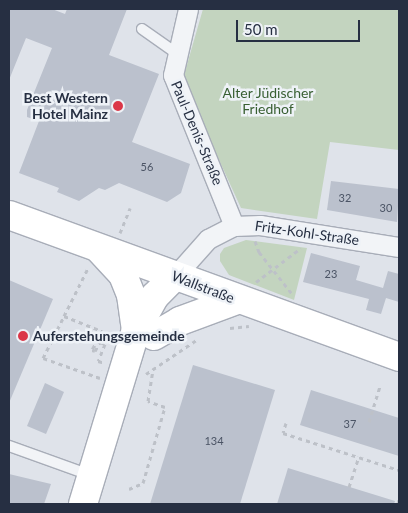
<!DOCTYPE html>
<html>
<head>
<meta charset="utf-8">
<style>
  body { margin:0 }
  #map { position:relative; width:408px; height:513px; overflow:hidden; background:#dfe3ea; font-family:Lato,sans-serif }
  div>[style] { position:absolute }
  .green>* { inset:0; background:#c3d4bf }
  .building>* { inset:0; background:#bbc1cd }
  .path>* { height:3px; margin-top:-1.5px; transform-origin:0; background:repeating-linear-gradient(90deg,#bdc1c8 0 4px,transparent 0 8px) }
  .roads { filter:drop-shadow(1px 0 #a8adb8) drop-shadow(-1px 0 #a8adb8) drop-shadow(0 1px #a8adb8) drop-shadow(0 -1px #a8adb8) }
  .lane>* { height:10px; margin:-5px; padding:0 5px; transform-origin:5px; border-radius:5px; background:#f2f4f7 }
  .street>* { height:19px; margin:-9.5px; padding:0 9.5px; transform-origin:9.5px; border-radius:9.5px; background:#f2f4f7 }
  .secondary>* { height:28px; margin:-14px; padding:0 14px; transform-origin:14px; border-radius:14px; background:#fff }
  .dots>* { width:14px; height:14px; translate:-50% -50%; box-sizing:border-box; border:2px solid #eef2f7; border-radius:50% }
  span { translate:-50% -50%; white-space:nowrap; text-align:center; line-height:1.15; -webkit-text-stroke:5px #eef2f7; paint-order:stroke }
  .number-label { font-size:11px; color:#4b5465 }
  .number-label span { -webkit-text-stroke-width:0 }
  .park-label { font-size:14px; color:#385f32 }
  .poi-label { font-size:14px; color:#262f42; font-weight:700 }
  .right { translate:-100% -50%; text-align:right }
  .left { translate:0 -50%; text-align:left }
  .street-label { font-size:14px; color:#262f42 }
  .frame { position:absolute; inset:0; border:10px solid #262f42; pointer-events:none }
  .scale { position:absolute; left:236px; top:20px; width:124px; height:22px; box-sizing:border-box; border:2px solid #262f42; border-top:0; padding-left:6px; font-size:15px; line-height:18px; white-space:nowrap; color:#262f42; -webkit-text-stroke:4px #eef2f7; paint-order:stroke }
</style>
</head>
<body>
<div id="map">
  <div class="green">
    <i style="clip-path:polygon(203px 9px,399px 9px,399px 150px,330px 142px,317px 219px,241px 208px,187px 90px,184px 75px)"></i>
    <i style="clip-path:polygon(246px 240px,307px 248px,294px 300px,229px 275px,220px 261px,220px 254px,224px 248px)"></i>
  </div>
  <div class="building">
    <i style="clip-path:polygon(9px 9px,52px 9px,65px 14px,67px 9px,127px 9px,109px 55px,159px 74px,132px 142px,190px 164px,181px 193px,167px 202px,119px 183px,105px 190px,99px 188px,79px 201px,57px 192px,59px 188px,19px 173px,39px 121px,27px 117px,27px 110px,52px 48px,26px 38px,9px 80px)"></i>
    <i style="clip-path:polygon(331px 181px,399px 189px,397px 222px,327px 210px)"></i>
    <i style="clip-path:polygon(311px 253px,360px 266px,356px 280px,383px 288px,388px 271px,399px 274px,399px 302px,386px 298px,381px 314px,366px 310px,369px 299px,303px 282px)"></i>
    <i style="clip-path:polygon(9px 280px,53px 299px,9px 403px)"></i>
    <i style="clip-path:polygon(193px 365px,275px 390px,240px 504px,150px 504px)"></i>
    <i style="clip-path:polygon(45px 383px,64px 392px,46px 434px,27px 426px)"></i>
    <i style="clip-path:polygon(311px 390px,399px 418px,399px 456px,300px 425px)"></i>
    <i style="clip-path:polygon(288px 468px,395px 501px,394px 504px,277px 504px)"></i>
    <i style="clip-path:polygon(9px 474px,51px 484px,44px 504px,9px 504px)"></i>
  </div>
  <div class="path">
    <i style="left:120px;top:233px;width:27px;rotate:-68deg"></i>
    <i style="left:255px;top:241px;width:12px;rotate:70deg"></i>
    <i style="left:259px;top:252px;width:55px;rotate:51.7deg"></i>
    <i style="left:256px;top:282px;width:56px;rotate:-37.1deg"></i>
    <i style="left:64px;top:316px;width:54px;rotate:-63.4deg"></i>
    <i style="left:230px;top:328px;width:19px;rotate:-6deg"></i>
    <i style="left:146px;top:374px;width:63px;rotate:-33.9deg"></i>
    <i style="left:100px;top:378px;width:60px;rotate:-160.7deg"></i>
    <i style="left:43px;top:358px;width:47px;rotate:-63.4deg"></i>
    <i style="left:64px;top:316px;width:41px;rotate:21.5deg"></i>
    <i style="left:102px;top:331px;width:21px;rotate:118deg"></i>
    <i style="left:92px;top:350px;width:3px;rotate:18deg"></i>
    <i style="left:95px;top:351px;width:10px;rotate:-61deg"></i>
    <i style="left:100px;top:342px;width:5px;rotate:22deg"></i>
    <i style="left:105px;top:344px;width:18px;rotate:112deg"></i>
    <i style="left:98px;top:361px;width:7px;rotate:16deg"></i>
    <i style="left:369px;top:422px;width:39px;rotate:-73deg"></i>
    <i style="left:286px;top:423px;width:10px;rotate:107deg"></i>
    <i style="left:283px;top:433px;width:122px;rotate:17.7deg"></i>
    <i style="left:349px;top:487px;width:32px;rotate:-72deg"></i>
    <i style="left:129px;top:489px;width:15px;rotate:-23deg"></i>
    <i style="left:143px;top:483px;width:79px;rotate:-73.9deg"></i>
    <i style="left:165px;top:407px;width:18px;rotate:-161deg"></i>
    <i style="left:148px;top:401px;width:32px;rotate:-81deg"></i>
    <i style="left:398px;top:504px;width:5px;rotate:-79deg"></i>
  </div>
  <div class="roads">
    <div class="lane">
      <i style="left:142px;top:29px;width:42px;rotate:35.2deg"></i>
      <i style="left:9px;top:446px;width:86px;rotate:19.7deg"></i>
    </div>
    <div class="street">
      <i style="left:188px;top:9px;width:68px;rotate:102.8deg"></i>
      <i style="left:173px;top:75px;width:163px;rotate:68deg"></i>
      <i style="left:175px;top:276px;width:50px;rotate:-48.3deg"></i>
      <i style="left:208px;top:239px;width:29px;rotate:-27deg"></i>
      <i style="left:234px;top:226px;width:26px;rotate:-2deg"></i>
      <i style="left:260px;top:225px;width:141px;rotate:9deg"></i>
    </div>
    <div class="secondary">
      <i style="left:9px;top:215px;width:415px;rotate:20deg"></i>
      <i style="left:100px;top:250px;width:34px;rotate:47deg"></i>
      <i style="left:123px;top:275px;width:22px;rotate:68deg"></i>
      <i style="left:131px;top:295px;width:35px;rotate:82deg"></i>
      <i style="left:154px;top:336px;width:30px;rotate:-30deg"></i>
      <i style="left:180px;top:321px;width:61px;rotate:-20.2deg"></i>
      <i style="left:83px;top:504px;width:182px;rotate:-73.1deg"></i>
      <i style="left:136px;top:330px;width:39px;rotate:-61deg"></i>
      <i style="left:155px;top:296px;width:28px;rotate:-45deg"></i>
    </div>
  </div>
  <div class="dots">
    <i style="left:118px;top:106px;background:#db3748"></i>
    <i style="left:23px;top:336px;background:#db3748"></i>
  </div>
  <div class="number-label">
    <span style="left:147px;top:167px">56</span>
    <span style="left:345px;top:198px">32</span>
    <span style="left:386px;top:208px">30</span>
    <span style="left:331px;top:274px">23</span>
    <span style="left:350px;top:424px">37</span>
    <span style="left:214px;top:441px">134</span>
  </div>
  <div class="park-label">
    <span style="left:268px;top:101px">Alter Jüdischer<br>Friedhof</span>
  </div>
  <div class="poi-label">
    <span class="right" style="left:108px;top:106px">Best Western<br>Hotel Mainz</span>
    <span class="left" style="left:33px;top:336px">Auferstehungsgemeinde</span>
  </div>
  <div class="street-label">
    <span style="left:197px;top:133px;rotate:67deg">Paul-Denis-Straße</span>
    <span style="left:307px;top:233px;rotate:8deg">Fritz-Kohl-Straße</span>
    <span style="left:203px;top:287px;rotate:21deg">Wallstraße</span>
  </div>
  <div class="frame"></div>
  <div class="scale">50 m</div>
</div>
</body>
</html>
